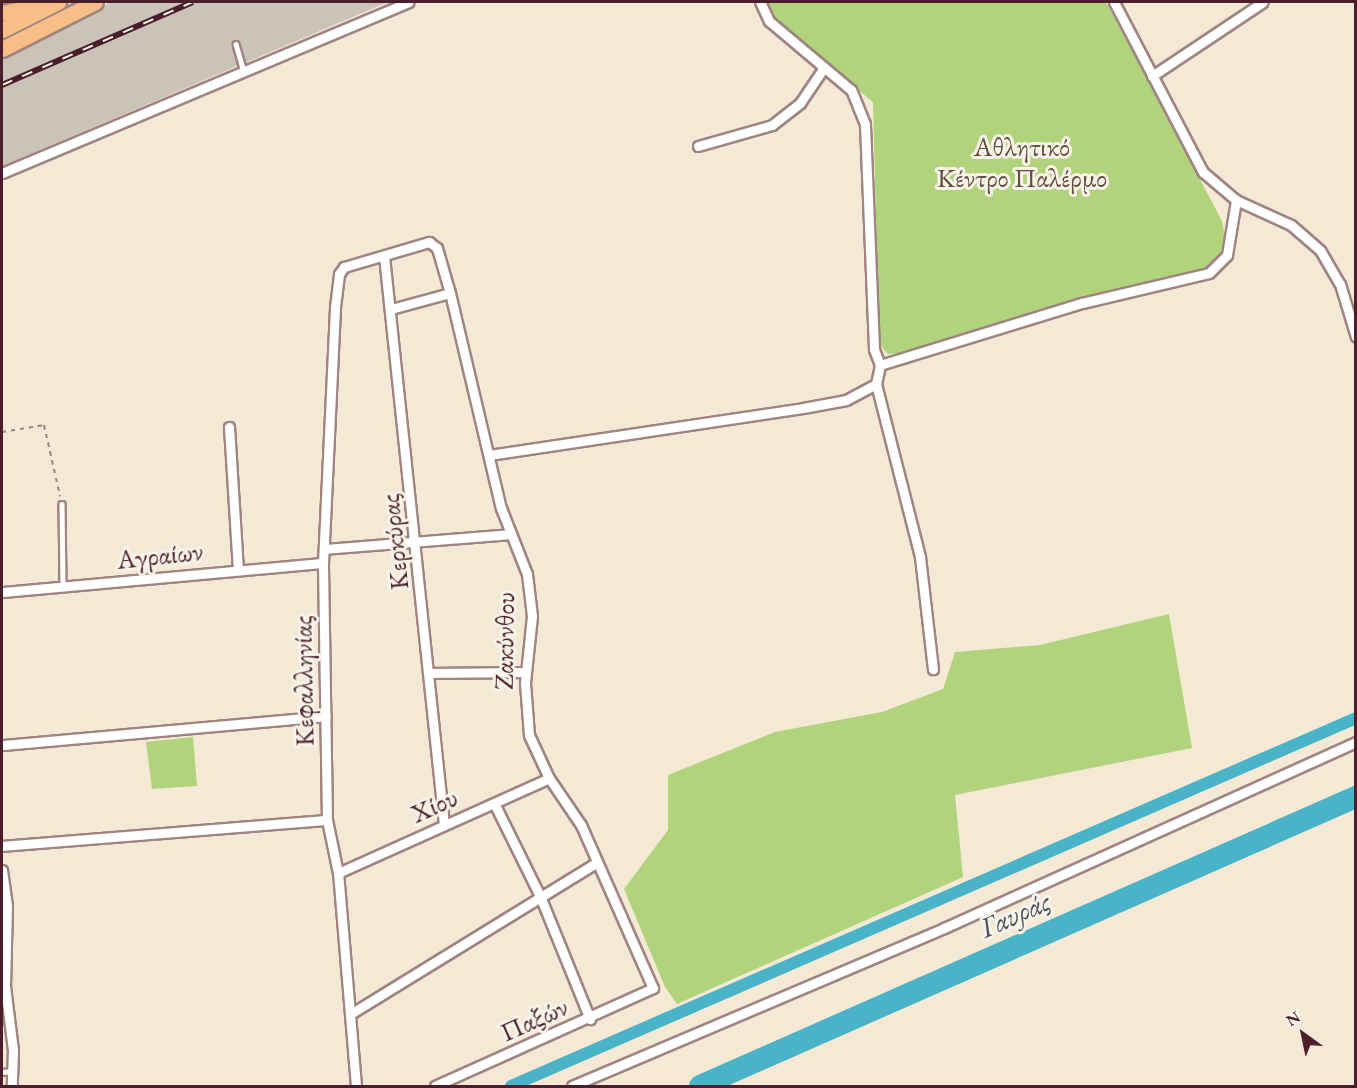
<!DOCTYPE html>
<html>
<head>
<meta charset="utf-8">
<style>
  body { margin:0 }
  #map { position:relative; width:1357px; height:1088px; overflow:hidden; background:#f4e9d4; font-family:"EB Garamond",serif }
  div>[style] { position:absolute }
  .industrial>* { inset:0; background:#cbc2b8 }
  .green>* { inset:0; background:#b0d37b }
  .canal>* { height:12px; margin:-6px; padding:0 6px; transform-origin:6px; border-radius:6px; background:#4ab3c8 }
  .river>* { height:22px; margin:-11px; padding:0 11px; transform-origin:11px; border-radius:11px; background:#4ab3c8 }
  .path>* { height:2px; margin-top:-1px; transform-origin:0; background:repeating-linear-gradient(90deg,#9f8480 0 4.5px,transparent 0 9px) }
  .roads { filter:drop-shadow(2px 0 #9f8480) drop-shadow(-2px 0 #9f8480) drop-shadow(0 2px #9f8480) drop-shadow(0 -2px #9f8480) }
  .service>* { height:4.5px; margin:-2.25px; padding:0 2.25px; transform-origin:2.25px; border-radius:2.25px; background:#fff }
  .minor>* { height:9px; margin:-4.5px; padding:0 4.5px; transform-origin:4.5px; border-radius:4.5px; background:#fff }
  .primary>* { height:15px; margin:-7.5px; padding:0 7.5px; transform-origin:7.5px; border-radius:7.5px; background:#f7be88 }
  .rail>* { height:6px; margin-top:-3px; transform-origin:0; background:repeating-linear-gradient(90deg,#f7f3e8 0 11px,#4a1f2b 0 22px); box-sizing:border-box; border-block:2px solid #4a1f2b }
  span { translate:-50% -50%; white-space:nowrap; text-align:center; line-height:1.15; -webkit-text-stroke:6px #f7f3e8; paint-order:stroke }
  .park-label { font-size:27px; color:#644c3f }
  .street-label { font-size:27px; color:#4a1f2b }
  .water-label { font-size:28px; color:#4a5362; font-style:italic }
  .frame { position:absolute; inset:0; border:3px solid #4a1f2b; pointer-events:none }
  .north { position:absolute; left:1273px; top:1004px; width:60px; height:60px; -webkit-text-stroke:4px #f7f3e8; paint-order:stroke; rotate:327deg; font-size:16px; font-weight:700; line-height:24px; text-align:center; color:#4a1f2b }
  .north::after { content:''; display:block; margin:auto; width:21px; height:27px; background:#4a1f2b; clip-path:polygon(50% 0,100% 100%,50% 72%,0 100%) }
</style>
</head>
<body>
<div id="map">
  <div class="industrial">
    <i style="clip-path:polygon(111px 2px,388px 2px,2px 166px,2px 58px)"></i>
  </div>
  <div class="green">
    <i style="clip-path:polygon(763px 2px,1106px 2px,1222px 221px,1225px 237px,1219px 260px,1199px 272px,1095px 294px,905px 353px,888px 354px,879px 344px,873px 102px,777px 24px)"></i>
    <i style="clip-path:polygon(1169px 614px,1192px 748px,955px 795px,963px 877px,677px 1004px,665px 987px,624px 889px,668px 830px,668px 775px,775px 732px,882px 712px,943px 689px,955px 652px,1040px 645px)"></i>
    <i style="clip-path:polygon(193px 737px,197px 786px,152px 789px,146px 742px)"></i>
  </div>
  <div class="canal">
    <i style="left:511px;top:1086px;width:922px;rotate:-23.53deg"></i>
  </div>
  <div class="river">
    <i style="left:700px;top:1086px;width:717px;rotate:-23.78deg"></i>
  </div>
  <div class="path">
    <i style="left:2px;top:432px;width:43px;rotate:-9.5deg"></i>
    <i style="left:44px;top:425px;width:73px;rotate:77.3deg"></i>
  </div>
  <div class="roads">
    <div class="service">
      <i style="left:236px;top:44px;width:29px;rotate:74deg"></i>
      <i style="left:62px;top:504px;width:82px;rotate:89.3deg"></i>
      <i style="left:2px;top:1072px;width:11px;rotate:-5deg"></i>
    </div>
    <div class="minor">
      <i style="left:1114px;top:2px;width:192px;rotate:62.4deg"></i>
      <i style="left:1203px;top:172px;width:43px;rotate:40.3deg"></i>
      <i style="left:1236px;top:200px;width:60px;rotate:24.4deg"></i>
      <i style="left:1291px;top:225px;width:38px;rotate:41deg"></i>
      <i style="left:1320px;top:250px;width:39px;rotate:60deg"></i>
      <i style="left:1340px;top:284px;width:55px;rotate:73.2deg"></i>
      <i style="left:1152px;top:76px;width:133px;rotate:-33.7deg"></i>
      <i style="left:698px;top:146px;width:77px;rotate:-15.8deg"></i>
      <i style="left:772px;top:125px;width:36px;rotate:-38deg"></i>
      <i style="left:800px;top:103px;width:41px;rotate:-55.9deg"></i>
      <i style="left:2px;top:173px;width:441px;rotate:-22.8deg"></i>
      <i style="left:384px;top:256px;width:572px;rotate:83.98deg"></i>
      <i style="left:391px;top:309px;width:61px;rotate:-15.2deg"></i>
      <i style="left:880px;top:365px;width:211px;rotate:-17.1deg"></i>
      <i style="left:1082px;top:303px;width:130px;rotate:-13.3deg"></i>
      <i style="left:1209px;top:273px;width:25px;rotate:-45deg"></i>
      <i style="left:1227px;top:255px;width:56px;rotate:-80.7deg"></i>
      <i style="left:876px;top:384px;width:179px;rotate:75.7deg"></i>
      <i style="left:920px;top:557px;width:113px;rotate:83.4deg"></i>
      <i style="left:229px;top:427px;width:142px;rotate:86.4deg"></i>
      <i style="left:489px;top:455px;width:317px;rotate:-8.5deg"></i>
      <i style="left:803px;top:408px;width:44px;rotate:-10.5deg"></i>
      <i style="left:846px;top:400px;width:34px;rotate:-28deg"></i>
      <i style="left:876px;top:384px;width:19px;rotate:-78deg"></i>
      <i style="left:880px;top:365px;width:17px;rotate:-111deg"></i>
      <i style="left:874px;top:349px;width:225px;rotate:-92.3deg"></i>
      <i style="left:865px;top:124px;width:37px;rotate:-112deg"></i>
      <i style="left:851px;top:90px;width:107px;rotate:-139.9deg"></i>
      <i style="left:769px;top:21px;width:21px;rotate:-115deg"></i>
      <i style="left:324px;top:549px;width:187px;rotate:-4.6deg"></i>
      <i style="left:2px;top:592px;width:322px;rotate:-5.2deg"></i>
      <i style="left:430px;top:673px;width:96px;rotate:-0.6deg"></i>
      <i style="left:2px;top:745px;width:325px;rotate:-5.1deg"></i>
      <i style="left:494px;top:803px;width:104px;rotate:63.7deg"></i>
      <i style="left:540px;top:896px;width:133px;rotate:67.9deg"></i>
      <i style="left:2px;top:846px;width:326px;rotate:-4.6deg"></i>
      <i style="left:2px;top:870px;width:35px;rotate:82deg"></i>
      <i style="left:7px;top:905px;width:81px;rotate:91.4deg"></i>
      <i style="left:5px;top:986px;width:64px;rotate:82.9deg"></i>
      <i style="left:13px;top:1050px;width:36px;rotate:92deg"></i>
      <i style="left:338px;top:873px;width:231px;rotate:-24.2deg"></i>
      <i style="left:352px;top:1013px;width:288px;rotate:-31.6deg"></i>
      <i style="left:356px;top:1086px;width:214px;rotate:-94.8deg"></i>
      <i style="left:338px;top:873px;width:54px;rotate:-101.7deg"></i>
      <i style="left:327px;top:820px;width:257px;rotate:-90.9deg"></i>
      <i style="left:323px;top:563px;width:256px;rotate:-87.3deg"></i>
      <i style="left:335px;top:307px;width:33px;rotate:-83deg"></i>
      <i style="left:339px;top:274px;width:9px;rotate:-54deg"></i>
      <i style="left:344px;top:267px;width:89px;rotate:-16.4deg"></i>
      <i style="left:429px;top:242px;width:10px;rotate:37deg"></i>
      <i style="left:437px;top:248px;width:47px;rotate:73.9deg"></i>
      <i style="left:450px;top:293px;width:221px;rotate:76.7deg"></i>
      <i style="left:501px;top:508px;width:71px;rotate:68.5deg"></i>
      <i style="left:527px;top:574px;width:42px;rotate:83.2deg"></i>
      <i style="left:532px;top:616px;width:67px;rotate:96deg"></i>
      <i style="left:525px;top:683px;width:52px;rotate:85.6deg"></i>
      <i style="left:529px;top:735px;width:47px;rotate:65.1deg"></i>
      <i style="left:549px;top:778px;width:57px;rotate:55.8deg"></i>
      <i style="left:581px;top:825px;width:178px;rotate:66.2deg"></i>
      <i style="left:653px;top:988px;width:239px;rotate:155.8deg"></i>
      <i style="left:572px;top:1086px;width:404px;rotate:-23deg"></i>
      <i style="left:944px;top:928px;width:452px;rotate:-24.3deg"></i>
    </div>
    <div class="primary">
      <i style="left:2px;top:13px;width:35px;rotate:-12deg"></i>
      <i style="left:2px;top:30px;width:63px;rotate:-26.6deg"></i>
      <i style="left:2px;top:49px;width:104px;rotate:-26.8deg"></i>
    </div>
  </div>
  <div class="rail">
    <i style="left:2px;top:85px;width:208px;rotate:-23.5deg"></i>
  </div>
  <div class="park-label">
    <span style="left:1022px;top:162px">Αθλητικό<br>Κέντρο Παλέρμο</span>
  </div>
  <div class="street-label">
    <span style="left:394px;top:542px;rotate:-96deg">Κερκύρας</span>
    <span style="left:160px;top:555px;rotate:-6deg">Αγραίων</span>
    <span style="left:504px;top:641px;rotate:-89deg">Ζακύνθου</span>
    <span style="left:303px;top:681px;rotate:-91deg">Κεφαλληνίας</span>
    <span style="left:434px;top:805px;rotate:-24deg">Χίου</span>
    <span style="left:534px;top:1019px;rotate:-24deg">Παξών</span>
  </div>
  <div class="water-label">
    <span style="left:1015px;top:914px;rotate:-24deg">Γαυράς</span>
  </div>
  <div class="frame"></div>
  <div class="north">N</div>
</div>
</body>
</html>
